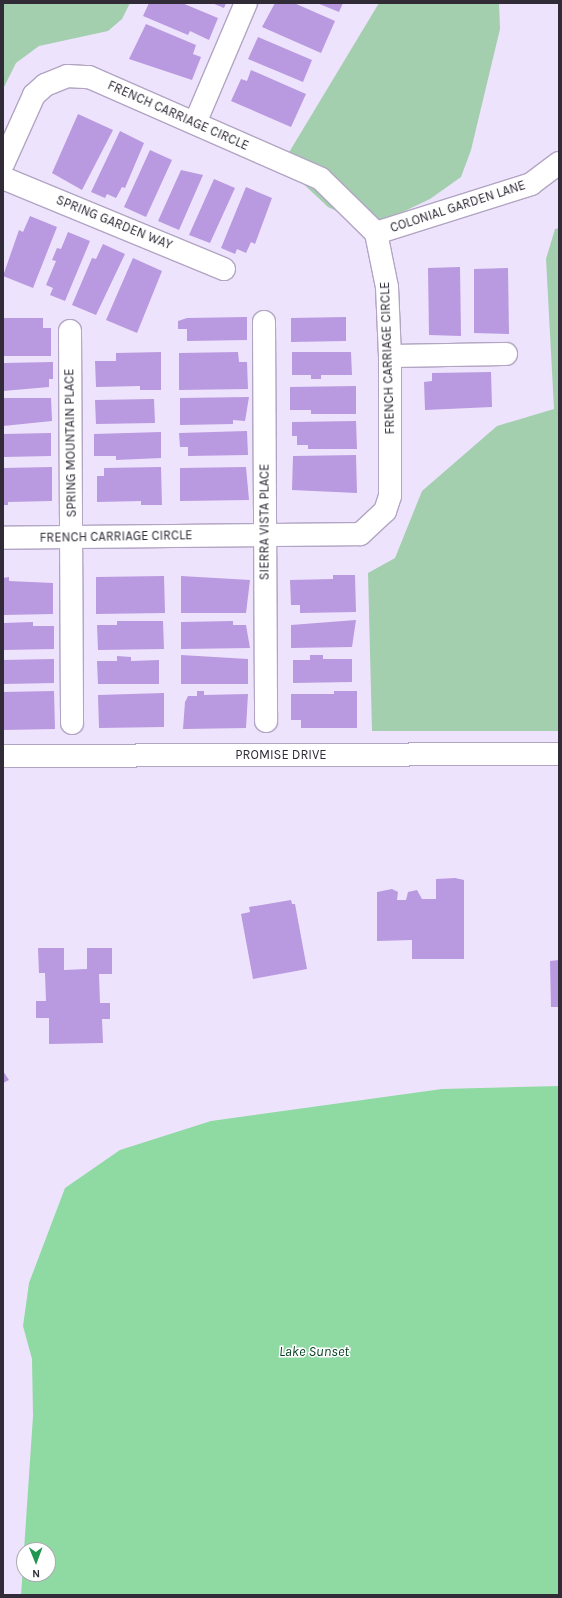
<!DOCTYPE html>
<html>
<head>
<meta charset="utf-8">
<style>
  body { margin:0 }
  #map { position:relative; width:562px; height:1598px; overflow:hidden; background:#eee3fc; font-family:Karla,sans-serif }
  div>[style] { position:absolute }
  .green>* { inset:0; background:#a3cfae }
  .water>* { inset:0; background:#8fd9a3 }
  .building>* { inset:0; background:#b999e0 }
  .roads { filter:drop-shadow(1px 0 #b2a5c3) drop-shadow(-1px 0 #b2a5c3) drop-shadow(0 1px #b2a5c3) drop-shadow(0 -1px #b2a5c3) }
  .minor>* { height:22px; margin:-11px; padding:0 11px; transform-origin:11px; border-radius:11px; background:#fff }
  span { translate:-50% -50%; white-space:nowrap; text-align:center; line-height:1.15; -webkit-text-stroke:3px #fff; paint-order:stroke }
  .street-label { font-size:13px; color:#302b37 }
  .water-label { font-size:14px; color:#013c1b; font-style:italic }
  .frame { position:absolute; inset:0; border:4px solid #302b37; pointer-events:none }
  .north { position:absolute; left:16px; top:1542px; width:40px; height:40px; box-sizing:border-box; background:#fff; border:1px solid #acaaaf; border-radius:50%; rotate:179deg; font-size:11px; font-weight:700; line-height:16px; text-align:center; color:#302b37 }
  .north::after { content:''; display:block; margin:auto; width:14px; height:18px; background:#219651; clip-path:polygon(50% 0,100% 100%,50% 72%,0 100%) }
</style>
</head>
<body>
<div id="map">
  <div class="green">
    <i style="clip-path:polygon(3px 3px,130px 3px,122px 19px,108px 31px,39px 46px,16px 63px,3px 89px)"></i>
    <i style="clip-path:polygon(379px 3px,499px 3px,500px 29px,471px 150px,461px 177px,430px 199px,371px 227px,328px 207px,282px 164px)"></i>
    <i style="clip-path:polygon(559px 228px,559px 731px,372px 731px,368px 573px,395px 558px,422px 491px,497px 426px,554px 409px,546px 259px,555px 229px)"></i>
  </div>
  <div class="water">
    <i style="clip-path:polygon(559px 1086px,559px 1595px,21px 1595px,24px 1554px,24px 1574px,48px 1574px,48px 1550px,24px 1550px,33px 1416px,32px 1359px,23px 1326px,29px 1283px,65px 1188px,120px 1150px,211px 1121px,442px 1089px)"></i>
  </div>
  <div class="building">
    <i style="clip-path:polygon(149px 3px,182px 3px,218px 18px,209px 40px,190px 31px,188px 35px,143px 16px)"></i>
    <i style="clip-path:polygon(212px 3px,226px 3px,224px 8px)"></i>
    <i style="clip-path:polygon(275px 3px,294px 3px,335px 21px,321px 53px,262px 27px)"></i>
    <i style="clip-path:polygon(317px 3px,343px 3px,339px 12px)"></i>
    <i style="clip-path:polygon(146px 24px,196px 45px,193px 54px,201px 57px,192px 80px,129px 59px)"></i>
    <i style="clip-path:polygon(258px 37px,312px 60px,303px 82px,248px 59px)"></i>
    <i style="clip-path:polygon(251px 70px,306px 94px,291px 127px,231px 101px,241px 79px,247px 81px)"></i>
    <i style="clip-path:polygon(78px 114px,113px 130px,82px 190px,52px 173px)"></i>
    <i style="clip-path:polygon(120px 131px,144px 143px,125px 188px,122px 187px,116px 198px,107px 194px,105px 198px,91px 192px)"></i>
    <i style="clip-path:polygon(150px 150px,172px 160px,146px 217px,124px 207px)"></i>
    <i style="clip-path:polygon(181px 170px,203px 175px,179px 230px,158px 221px)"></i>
    <i style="clip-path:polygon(214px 179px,235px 188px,210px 243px,189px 235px)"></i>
    <i style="clip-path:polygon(246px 187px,272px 198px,255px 244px,251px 242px,246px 253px,237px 249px,235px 254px,221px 248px)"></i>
    <i style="clip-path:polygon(30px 216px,57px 227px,33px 288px,3px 276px,19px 230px,23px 232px)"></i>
    <i style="clip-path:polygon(68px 232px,90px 241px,65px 301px,50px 295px,53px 288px,46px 285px,56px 261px,52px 260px,57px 248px,61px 249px)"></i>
    <i style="clip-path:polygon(103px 244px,125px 254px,96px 315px,72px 305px,92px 258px,96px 259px)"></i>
    <i style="clip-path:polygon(133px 258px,162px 271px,137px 333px,106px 320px)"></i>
    <i style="clip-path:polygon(460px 267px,461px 336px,429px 335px,428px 268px)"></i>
    <i style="clip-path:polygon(508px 268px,509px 334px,474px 333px,474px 269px)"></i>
    <i style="clip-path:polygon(247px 317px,247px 340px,187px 341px,187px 329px,178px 329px,178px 321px,187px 318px)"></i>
    <i style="clip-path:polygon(346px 317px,346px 341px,291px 342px,291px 318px)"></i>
    <i style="clip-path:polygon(3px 318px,43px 318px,43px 328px,51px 328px,51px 356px,3px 356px)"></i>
    <i style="clip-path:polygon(161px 352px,161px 390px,140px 390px,140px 386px,96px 387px,95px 361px,116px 361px,116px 353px)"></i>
    <i style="clip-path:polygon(238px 352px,239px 362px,247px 362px,248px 389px,179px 390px,179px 353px)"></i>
    <i style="clip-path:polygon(292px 352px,351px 352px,352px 375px,321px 375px,321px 379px,311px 379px,311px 375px,292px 375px)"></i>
    <i style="clip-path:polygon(53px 362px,53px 379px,49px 379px,49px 387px,3px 391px,3px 363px)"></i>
    <i style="clip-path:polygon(491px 372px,492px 407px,425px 410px,424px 382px,432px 381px,432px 373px)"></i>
    <i style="clip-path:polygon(356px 386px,356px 414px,311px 414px,311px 410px,290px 410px,290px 387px)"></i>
    <i style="clip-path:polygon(249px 397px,245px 421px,233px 420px,233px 424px,180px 425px,180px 398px)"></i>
    <i style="clip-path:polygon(3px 398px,51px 398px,52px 421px,3px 426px)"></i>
    <i style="clip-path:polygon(154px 399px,155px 423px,96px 424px,95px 400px)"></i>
    <i style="clip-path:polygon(356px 421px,357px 449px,308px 449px,308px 445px,297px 445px,297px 436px,292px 436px,292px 422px)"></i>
    <i style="clip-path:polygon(247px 431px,248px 455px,188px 456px,188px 447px,180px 447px,179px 433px)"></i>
    <i style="clip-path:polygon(161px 432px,161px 458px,116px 460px,116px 456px,94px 456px,94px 434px)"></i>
    <i style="clip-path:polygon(51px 433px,51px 456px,3px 457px,3px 434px)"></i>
    <i style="clip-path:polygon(356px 455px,357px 493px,292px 490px,293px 456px)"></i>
    <i style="clip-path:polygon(52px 467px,52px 501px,8px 502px,8px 505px,3px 505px,3px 468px)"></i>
    <i style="clip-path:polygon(161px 467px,162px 505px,141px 505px,141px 501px,97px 502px,97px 476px,104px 476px,104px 468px)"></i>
    <i style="clip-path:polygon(246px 467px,249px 500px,180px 501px,180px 468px)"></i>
    <i style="clip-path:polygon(333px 575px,355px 575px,356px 612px,300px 613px,300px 605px,291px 605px,290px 580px,333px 579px)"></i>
    <i style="clip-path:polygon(164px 576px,165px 613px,96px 614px,96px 577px)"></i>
    <i style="clip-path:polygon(181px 576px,250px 580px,246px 613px,181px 613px)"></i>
    <i style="clip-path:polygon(9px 577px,9px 581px,53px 583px,53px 614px,3px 615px,3px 578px)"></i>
    <i style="clip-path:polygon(356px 620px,352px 647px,291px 648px,291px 625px)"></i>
    <i style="clip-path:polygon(117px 621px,163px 621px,164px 649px,98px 650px,97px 625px,117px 625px)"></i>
    <i style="clip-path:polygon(233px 621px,233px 625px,246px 625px,250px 648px,181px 649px,181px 622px)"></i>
    <i style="clip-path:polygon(33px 622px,33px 626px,54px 626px,54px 649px,3px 650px,3px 623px)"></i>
    <i style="clip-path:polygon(181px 655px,248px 659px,248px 684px,181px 684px)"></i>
    <i style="clip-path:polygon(310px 655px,323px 655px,323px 659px,352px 659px,352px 682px,293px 683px,293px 660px,310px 660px)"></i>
    <i style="clip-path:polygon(117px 656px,131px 657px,131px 661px,159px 660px,159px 684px,98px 684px,97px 661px,117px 661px)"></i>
    <i style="clip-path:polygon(54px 659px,54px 683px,3px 684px,3px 660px)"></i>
    <i style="clip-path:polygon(54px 691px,55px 729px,3px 730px,3px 692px)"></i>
    <i style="clip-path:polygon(197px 691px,204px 691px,204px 695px,248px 694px,246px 728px,183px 729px,185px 702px,188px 696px,197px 696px)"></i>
    <i style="clip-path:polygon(334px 691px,357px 691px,357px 728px,301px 728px,301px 720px,291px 720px,291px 694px,334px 694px)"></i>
    <i style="clip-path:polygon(164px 693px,164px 727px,99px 728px,98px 695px)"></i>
    <i style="clip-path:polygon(455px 878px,464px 880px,464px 959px,412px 959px,412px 940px,377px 941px,377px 892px,392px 889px,398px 892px,397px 900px,406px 900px,408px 892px,417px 890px,422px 899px,436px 899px,436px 879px)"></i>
    <i style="clip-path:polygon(291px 900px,292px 904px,295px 904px,307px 969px,253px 979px,241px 914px,250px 912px,249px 907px)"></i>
    <i style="clip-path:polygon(38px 948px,64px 948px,64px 970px,87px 969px,87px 948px,112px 948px,112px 974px,99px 974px,100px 1003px,110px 1003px,110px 1019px,102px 1019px,103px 1043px,49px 1044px,49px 1018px,36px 1018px,36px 1001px,46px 1001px,45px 973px,39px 973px)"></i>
    <i style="clip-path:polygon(559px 960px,559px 1007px,551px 1007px,550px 961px)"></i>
    <i style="clip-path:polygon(3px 1071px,9px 1080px,3px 1083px)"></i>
  </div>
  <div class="roads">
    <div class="minor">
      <i style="left:195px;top:123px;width:130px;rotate:-67deg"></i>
      <i style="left:3px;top:164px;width:76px;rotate:-65.8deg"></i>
      <i style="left:34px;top:95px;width:15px;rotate:-42deg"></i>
      <i style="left:45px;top:85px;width:24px;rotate:-22deg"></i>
      <i style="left:67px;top:76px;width:22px;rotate:3deg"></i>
      <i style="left:89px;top:77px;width:253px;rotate:23.7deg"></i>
      <i style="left:321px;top:179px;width:77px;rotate:44.5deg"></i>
      <i style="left:376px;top:233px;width:55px;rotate:78.5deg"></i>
      <i style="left:387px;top:287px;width:69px;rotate:87.5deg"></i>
      <i style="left:390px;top:356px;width:140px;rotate:90deg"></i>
      <i style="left:390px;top:496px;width:16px;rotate:108deg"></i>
      <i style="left:385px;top:511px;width:34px;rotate:137deg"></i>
      <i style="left:360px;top:534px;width:357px;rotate:179.4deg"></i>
      <i style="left:3px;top:178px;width:239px;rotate:22.4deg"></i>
      <i style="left:376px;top:233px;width:163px;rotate:-17.5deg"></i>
      <i style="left:531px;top:184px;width:35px;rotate:-37deg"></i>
      <i style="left:264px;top:322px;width:399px;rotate:89.7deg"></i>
      <i style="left:70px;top:331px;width:392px;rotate:89.7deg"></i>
      <i style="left:390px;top:356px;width:116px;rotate:-1deg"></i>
      <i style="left:3px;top:756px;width:556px;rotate:-0.21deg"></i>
    </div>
  </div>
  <div class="street-label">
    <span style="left:178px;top:116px;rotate:24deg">FRENCH CARRIAGE CIRCLE</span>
    <span style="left:458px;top:207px;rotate:-18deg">COLONIAL GARDEN LANE</span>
    <span style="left:114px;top:223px;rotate:22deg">SPRING GARDEN WAY</span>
    <span style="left:388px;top:358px;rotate:-92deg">FRENCH CARRIAGE CIRCLE</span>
    <span style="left:71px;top:443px;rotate:-91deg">SPRING MOUNTAIN PLACE</span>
    <span style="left:265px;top:522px;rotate:-90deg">SIERRA VISTA PLACE</span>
    <span style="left:116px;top:537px;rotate:-1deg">FRENCH CARRIAGE CIRCLE</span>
    <span style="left:281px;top:755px">PROMISE DRIVE</span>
  </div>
  <div class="water-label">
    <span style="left:314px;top:1352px">Lake Sunset</span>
  </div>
  <div class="frame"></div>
  <div class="north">N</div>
</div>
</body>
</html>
